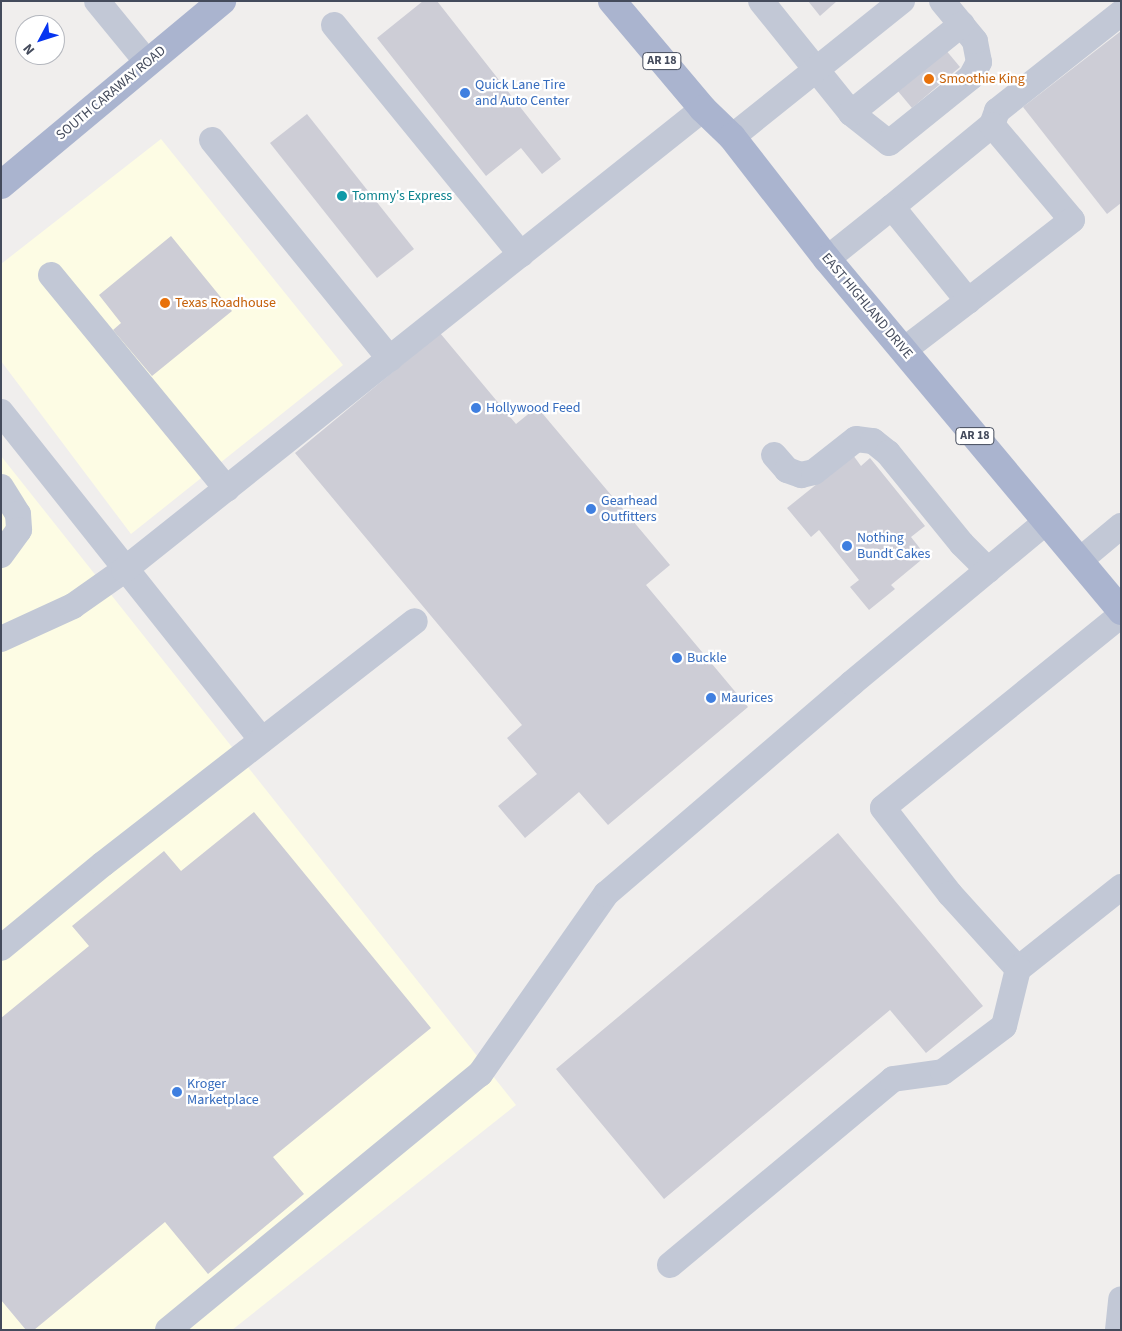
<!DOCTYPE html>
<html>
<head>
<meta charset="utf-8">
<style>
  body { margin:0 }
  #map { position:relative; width:1122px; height:1331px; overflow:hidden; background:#f0eeed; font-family:"Source Sans 3",sans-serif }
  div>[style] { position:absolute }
  .commercial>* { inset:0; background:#fdfce4 }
  .building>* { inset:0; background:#cdcdd6 }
  .minor>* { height:26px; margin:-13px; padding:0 13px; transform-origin:13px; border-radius:13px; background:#c2c8d6 }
  .major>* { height:28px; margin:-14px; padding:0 14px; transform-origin:14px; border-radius:14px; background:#aab4cf }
  .dots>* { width:14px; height:14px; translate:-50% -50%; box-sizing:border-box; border:2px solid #fff; border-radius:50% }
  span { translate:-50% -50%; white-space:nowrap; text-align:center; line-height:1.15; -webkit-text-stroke:4.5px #fff; paint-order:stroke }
  .shield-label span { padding:1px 4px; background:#fff; border:1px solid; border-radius:4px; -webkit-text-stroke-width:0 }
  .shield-label { font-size:12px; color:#444b5c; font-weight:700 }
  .food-label { font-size:14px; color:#c56008 }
  .left { translate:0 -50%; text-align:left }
  .shop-label { font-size:14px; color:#366cbe }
  .street-label { font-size:14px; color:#444b5c }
  .culture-label { font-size:14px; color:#0d838f }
  .frame { position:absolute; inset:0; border:2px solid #444b5c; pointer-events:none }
  .north { position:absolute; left:15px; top:15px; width:50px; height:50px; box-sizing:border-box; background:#fff; border:1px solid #b4b7be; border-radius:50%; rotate:230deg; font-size:14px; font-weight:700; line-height:20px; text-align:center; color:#444b5c }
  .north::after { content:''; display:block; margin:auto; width:18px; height:22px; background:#0735f0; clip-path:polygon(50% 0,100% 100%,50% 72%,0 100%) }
</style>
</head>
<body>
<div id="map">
  <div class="commercial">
    <i style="clip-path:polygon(161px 139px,343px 365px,131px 534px,1px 361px,1px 264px)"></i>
    <i style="clip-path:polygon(1px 456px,516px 1105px,232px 1330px,1px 1330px)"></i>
  </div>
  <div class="building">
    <i style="clip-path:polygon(423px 1px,437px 1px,561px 159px,542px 174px,521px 148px,486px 176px,377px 38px)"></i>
    <i style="clip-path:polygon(808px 1px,837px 1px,820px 16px)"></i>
    <i style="clip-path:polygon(1121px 31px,1121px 203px,1107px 214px,1023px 107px)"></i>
    <i style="clip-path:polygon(945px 49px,960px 67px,912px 108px,897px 90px)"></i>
    <i style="clip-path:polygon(307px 114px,414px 249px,377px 278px,270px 143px)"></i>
    <i style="clip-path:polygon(171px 236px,232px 311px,152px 376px,113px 330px,121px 323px,99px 295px)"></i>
    <i style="clip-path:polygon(440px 333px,516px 424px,537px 407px,670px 565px,646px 585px,748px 707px,608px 825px,579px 792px,525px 838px,498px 806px,537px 774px,507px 738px,522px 725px,295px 453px)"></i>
    <i style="clip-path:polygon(853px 455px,861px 466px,870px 458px,925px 526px,911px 537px,926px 556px,891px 585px,895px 589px,869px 610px,850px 587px,859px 580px,819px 530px,811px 537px,787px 508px)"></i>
    <i style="clip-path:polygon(254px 812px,431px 1028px,273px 1157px,304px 1194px,208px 1274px,165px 1222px,34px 1330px,26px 1330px,1px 1300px,1px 1018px,89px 946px,72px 926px,164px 851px,181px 871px)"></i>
    <i style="clip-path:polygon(838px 833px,983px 1006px,926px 1053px,890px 1010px,664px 1199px,556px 1069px)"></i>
  </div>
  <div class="minor">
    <i style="left:97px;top:1px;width:79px;rotate:50.7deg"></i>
    <i style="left:761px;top:1px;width:144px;rotate:51.2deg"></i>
    <i style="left:851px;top:113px;width:48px;rotate:38.3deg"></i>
    <i style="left:889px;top:143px;width:105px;rotate:-38.8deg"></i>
    <i style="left:971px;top:77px;width:17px;rotate:-62deg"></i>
    <i style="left:979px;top:62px;width:21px;rotate:-101deg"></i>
    <i style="left:975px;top:41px;width:52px;rotate:-129.5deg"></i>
    <i style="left:334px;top:25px;width:296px;rotate:50.8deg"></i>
    <i style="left:851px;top:113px;width:142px;rotate:-38.7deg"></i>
    <i style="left:992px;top:125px;width:15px;rotate:-70deg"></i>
    <i style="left:997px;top:111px;width:158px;rotate:-38.3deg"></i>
    <i style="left:732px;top:137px;width:218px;rotate:-38.7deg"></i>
    <i style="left:212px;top:140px;width:282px;rotate:50.9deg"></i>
    <i style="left:892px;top:207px;width:129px;rotate:-39.4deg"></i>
    <i style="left:992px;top:125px;width:124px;rotate:49.9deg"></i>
    <i style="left:1072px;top:220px;width:132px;rotate:142.1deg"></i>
    <i style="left:827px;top:259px;width:83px;rotate:-38.7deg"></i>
    <i style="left:892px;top:207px;width:121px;rotate:51deg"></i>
    <i style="left:968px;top:301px;width:81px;rotate:142.6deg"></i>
    <i style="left:51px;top:275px;width:277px;rotate:50.6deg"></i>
    <i style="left:1px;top:412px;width:419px;rotate:51.5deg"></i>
    <i style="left:774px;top:455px;width:20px;rotate:49deg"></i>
    <i style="left:787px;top:470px;width:15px;rotate:20deg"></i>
    <i style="left:801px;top:475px;width:13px;rotate:-13deg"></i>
    <i style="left:814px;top:472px;width:53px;rotate:-38.2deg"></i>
    <i style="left:856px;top:439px;width:17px;rotate:7deg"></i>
    <i style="left:873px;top:441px;width:19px;rotate:39deg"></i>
    <i style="left:888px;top:453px;width:117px;rotate:50.9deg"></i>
    <i style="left:962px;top:544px;width:37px;rotate:45deg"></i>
    <i style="left:1px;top:487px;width:32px;rotate:58deg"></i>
    <i style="left:18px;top:514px;width:16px;rotate:86deg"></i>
    <i style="left:19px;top:530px;width:31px;rotate:126deg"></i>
    <i style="left:1079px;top:561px;width:55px;rotate:-39.8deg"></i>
    <i style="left:1121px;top:615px;width:306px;rotate:141deg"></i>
    <i style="left:883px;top:808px;width:109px;rotate:52.1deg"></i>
    <i style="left:950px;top:894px;width:101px;rotate:47.8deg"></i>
    <i style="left:1018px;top:969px;width:132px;rotate:-38.5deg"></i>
    <i style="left:1px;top:639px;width:79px;rotate:-24.6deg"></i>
    <i style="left:73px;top:606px;width:62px;rotate:-35.2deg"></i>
    <i style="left:124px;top:570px;width:740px;rotate:-38.53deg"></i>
    <i style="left:1px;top:948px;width:132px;rotate:-39.5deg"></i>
    <i style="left:103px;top:864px;width:395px;rotate:-37.9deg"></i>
    <i style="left:670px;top:1265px;width:290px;rotate:-39.8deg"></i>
    <i style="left:893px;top:1079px;width:50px;rotate:-8deg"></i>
    <i style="left:943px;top:1072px;width:76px;rotate:-37deg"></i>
    <i style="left:1004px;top:1026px;width:59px;rotate:-76.2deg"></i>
    <i style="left:168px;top:1330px;width:404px;rotate:-39.4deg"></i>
    <i style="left:480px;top:1074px;width:220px;rotate:-55deg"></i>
    <i style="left:606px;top:894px;width:324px;rotate:-40.6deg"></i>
    <i style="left:852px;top:683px;width:252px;rotate:-39.7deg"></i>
    <i style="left:1118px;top:1330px;width:31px;rotate:-84deg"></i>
  </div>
  <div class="major">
    <i style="left:612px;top:1px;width:141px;rotate:49.9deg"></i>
    <i style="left:703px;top:109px;width:40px;rotate:44deg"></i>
    <i style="left:732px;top:137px;width:155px;rotate:52.1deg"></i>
    <i style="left:827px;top:259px;width:459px;rotate:50.1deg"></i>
    <i style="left:1px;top:185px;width:288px;rotate:-39.8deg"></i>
  </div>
  <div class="dots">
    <i style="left:929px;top:79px;background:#e8710a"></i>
    <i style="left:465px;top:93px;background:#3f7fe0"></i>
    <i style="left:342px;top:196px;background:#0f9aa8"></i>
    <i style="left:165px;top:303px;background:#e8710a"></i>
    <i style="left:476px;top:408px;background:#3f7fe0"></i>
    <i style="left:591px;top:509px;background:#3f7fe0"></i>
    <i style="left:847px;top:546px;background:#3f7fe0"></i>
    <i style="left:677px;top:658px;background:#3f7fe0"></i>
    <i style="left:711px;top:698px;background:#3f7fe0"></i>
    <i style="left:177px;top:1092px;background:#3f7fe0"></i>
  </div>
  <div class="shield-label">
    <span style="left:662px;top:61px">AR 18</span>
    <span style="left:975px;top:436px">AR 18</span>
  </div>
  <div class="food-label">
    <span class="left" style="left:939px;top:79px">Smoothie King</span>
    <span class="left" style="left:175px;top:303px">Texas Roadhouse</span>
  </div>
  <div class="shop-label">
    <span class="left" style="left:475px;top:93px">Quick Lane Tire<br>and Auto Center</span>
    <span class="left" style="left:486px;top:408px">Hollywood Feed</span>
    <span class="left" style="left:601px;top:509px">Gearhead<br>Outfitters</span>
    <span class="left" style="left:857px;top:546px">Nothing<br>Bundt Cakes</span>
    <span class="left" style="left:687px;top:658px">Buckle</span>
    <span class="left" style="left:721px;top:698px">Maurices</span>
    <span class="left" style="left:187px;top:1092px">Kroger<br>Marketplace</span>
  </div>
  <div class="street-label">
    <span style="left:111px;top:93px;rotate:-40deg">SOUTH CARAWAY ROAD</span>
    <span style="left:867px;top:306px;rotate:50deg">EAST HIGHLAND DRIVE</span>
  </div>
  <div class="culture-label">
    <span class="left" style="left:352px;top:196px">Tommy's Express</span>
  </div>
  <div class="frame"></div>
  <div class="north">N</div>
</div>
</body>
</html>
